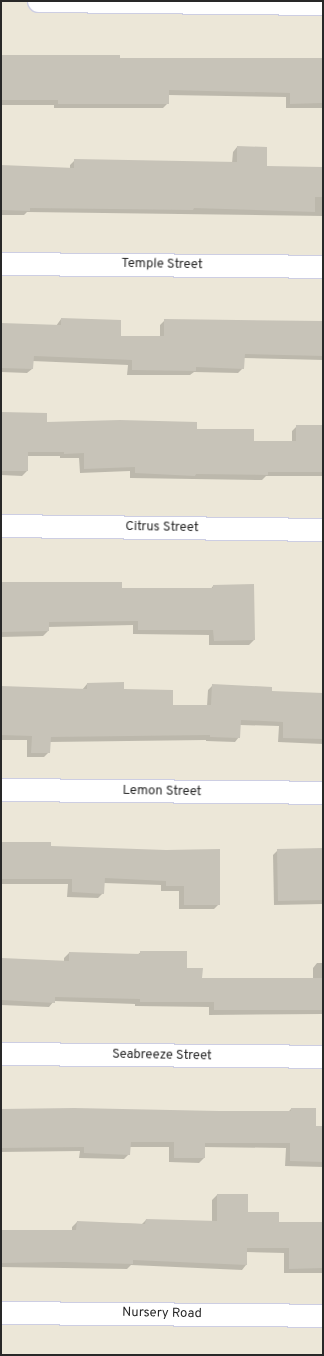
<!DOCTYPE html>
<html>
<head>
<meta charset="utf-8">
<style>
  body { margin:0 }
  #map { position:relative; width:324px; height:1356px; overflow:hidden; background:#ece7d8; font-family:Overpass,sans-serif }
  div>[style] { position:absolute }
  .shadow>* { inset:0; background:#0003 }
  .building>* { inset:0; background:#c7c3b8 }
  .roads { filter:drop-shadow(1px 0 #cdcee3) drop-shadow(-1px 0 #cdcee3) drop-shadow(0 1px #cdcee3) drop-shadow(0 -1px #cdcee3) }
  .minor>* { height:22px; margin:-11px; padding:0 11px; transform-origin:11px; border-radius:11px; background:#fff }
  span { translate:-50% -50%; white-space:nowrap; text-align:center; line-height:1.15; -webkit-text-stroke:3.5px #fff; paint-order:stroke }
  .street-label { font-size:13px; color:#282828 }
  .frame { position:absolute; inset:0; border:2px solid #282828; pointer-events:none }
</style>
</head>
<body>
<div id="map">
  <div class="shadow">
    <i style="clip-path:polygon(1px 56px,119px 59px,323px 60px,323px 108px,286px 108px,286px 97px,168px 95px,168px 103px,163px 108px,54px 108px,54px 105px,1px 105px)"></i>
    <i style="clip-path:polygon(237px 147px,266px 167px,323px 167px,323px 216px,27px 212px,24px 215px,1px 215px,1px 166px,70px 169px,70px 165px,75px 160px,232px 163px,233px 152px)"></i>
    <i style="clip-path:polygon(61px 319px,120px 337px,160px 337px,160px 325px,165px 320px,323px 322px,323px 360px,243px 358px,243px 368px,238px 373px,194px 372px,190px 375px,127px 375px,128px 365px,32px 361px,32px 369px,27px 373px,1px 372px,1px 324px,56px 326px)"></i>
    <i style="clip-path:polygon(1px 413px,46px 423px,196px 430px,252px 442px,292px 442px,292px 431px,297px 426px,323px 426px,323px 476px,266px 476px,262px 480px,130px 478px,130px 471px,80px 473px,79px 458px,60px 458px,60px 456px,27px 456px,27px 471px,22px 476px,1px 475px)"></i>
    <i style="clip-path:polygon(1px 583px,121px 590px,210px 590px,213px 586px,253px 585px,254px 640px,249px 645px,209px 645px,209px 635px,133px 634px,133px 625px,48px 627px,48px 631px,43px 636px,1px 637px)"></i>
    <i style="clip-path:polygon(87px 684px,123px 690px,172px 706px,207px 706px,208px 690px,213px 685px,271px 692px,323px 694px,323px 744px,278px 742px,279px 726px,240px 725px,239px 737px,235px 742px,206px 741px,206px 740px,50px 742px,49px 752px,44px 757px,27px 757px,27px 740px,1px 740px,1px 687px,82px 690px)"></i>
    <i style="clip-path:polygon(1px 843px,50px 847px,166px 851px,219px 904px,214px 909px,179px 909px,179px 891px,161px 891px,161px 885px,104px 883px,103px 893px,98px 898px,67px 897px,68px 884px,1px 884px)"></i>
    <i style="clip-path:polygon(323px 849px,323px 904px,274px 905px,273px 855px,278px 850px)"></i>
    <i style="clip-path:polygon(141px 952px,186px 969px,201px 979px,313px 979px,313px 968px,317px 963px,323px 963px,323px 1014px,209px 1015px,209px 1007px,135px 1006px,135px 1004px,54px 1001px,49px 1007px,1px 1005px,1px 959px,64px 962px,64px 958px,69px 953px,137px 955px)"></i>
    <i style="clip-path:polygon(291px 1109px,315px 1126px,323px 1127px,323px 1167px,285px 1166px,286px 1148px,204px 1147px,204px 1158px,199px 1163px,169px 1162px,169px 1147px,129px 1147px,129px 1154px,124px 1159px,79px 1158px,80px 1151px,1px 1152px,1px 1110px,219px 1112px,288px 1112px)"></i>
    <i style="clip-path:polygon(217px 1195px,247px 1213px,278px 1224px,323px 1223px,323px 1273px,284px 1273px,284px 1253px,246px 1252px,246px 1265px,242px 1270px,131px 1265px,127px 1269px,1px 1267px,1px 1231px,72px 1231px,72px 1227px,77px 1222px,142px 1224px,146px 1220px,212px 1222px,212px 1200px)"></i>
  </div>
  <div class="building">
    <i style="clip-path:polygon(1px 55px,120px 55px,120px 58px,323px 58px,322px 103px,290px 104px,290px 93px,169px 90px,169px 104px,58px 104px,58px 100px,1px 100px)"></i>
    <i style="clip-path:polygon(237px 146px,267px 147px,267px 166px,323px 167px,323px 197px,315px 197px,315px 212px,194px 208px,193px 210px,30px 208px,30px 211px,1px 210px,1px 165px,74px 168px,74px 159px,237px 162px)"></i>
    <i style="clip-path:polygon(61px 318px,121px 320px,121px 336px,164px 336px,164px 319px,323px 321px,323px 356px,245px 354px,244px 369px,196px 367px,196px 371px,132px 370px,132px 360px,34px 356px,33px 369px,1px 368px,1px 323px,61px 325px)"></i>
    <i style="clip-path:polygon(1px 412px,47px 413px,47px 422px,120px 420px,197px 422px,197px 429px,254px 429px,254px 441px,296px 441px,296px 425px,323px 425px,323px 472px,268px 472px,268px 475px,196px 474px,195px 476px,135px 473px,135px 467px,84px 469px,84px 453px,64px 454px,64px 452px,28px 452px,28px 471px,1px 471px)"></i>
    <i style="clip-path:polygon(1px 582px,122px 582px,122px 588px,213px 588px,213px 585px,254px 584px,255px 640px,214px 641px,213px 630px,138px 630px,138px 621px,49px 622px,49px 631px,1px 632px)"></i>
    <i style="clip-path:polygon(124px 682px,124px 689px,173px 690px,173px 705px,211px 705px,212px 684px,272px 687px,272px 691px,323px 693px,323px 739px,283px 738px,283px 722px,241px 720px,240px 738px,210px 737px,210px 735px,51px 737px,50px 753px,31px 753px,32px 736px,1px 735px,1px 686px,87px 689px,87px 683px)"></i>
    <i style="clip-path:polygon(1px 842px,51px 842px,51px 846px,166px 850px,220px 849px,220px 905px,184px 905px,184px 886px,166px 886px,166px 881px,105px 878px,104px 894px,72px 892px,72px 879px,1px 879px)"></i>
    <i style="clip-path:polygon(323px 848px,323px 900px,278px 901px,277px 849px)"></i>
    <i style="clip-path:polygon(140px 951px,187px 951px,187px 968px,203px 968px,202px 978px,323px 978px,323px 1010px,214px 1010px,214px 1002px,140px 1002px,140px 999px,55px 997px,55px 1003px,1px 1000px,2px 958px,69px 961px,69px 952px,140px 954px)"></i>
    <i style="clip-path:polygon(74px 1108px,219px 1111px,291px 1111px,291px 1108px,316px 1108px,316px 1126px,323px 1126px,323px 1162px,290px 1161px,290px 1143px,205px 1143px,205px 1158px,174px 1158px,174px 1142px,131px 1142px,130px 1155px,84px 1153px,84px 1147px,1px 1148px,1px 1109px)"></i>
    <i style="clip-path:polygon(217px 1194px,248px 1194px,248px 1212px,279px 1212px,279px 1222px,323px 1222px,323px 1268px,289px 1269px,289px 1248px,247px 1248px,247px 1265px,133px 1260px,133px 1264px,64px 1262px,1px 1263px,1px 1230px,76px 1230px,77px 1221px,145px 1224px,146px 1219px,217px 1221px)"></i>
  </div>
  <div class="roads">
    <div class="minor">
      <i style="left:39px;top:1px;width:284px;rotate:0.6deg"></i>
      <i style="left:1px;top:264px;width:322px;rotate:0.5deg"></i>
      <i style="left:1px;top:526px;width:322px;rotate:0.7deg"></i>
      <i style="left:1px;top:790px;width:322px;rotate:0.5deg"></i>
      <i style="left:1px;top:1054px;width:322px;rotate:0.5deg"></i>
      <i style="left:1px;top:1313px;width:322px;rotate:0.5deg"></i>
    </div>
  </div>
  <div class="street-label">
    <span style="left:162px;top:265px;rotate:1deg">Temple Street</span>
    <span style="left:162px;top:528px;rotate:1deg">Citrus Street</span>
    <span style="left:162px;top:792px;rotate:1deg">Lemon Street</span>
    <span style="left:162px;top:1056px;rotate:1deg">Seabreeze Street</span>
    <span style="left:162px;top:1314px;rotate:1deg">Nursery Road</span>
  </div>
  <div class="frame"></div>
</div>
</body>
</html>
